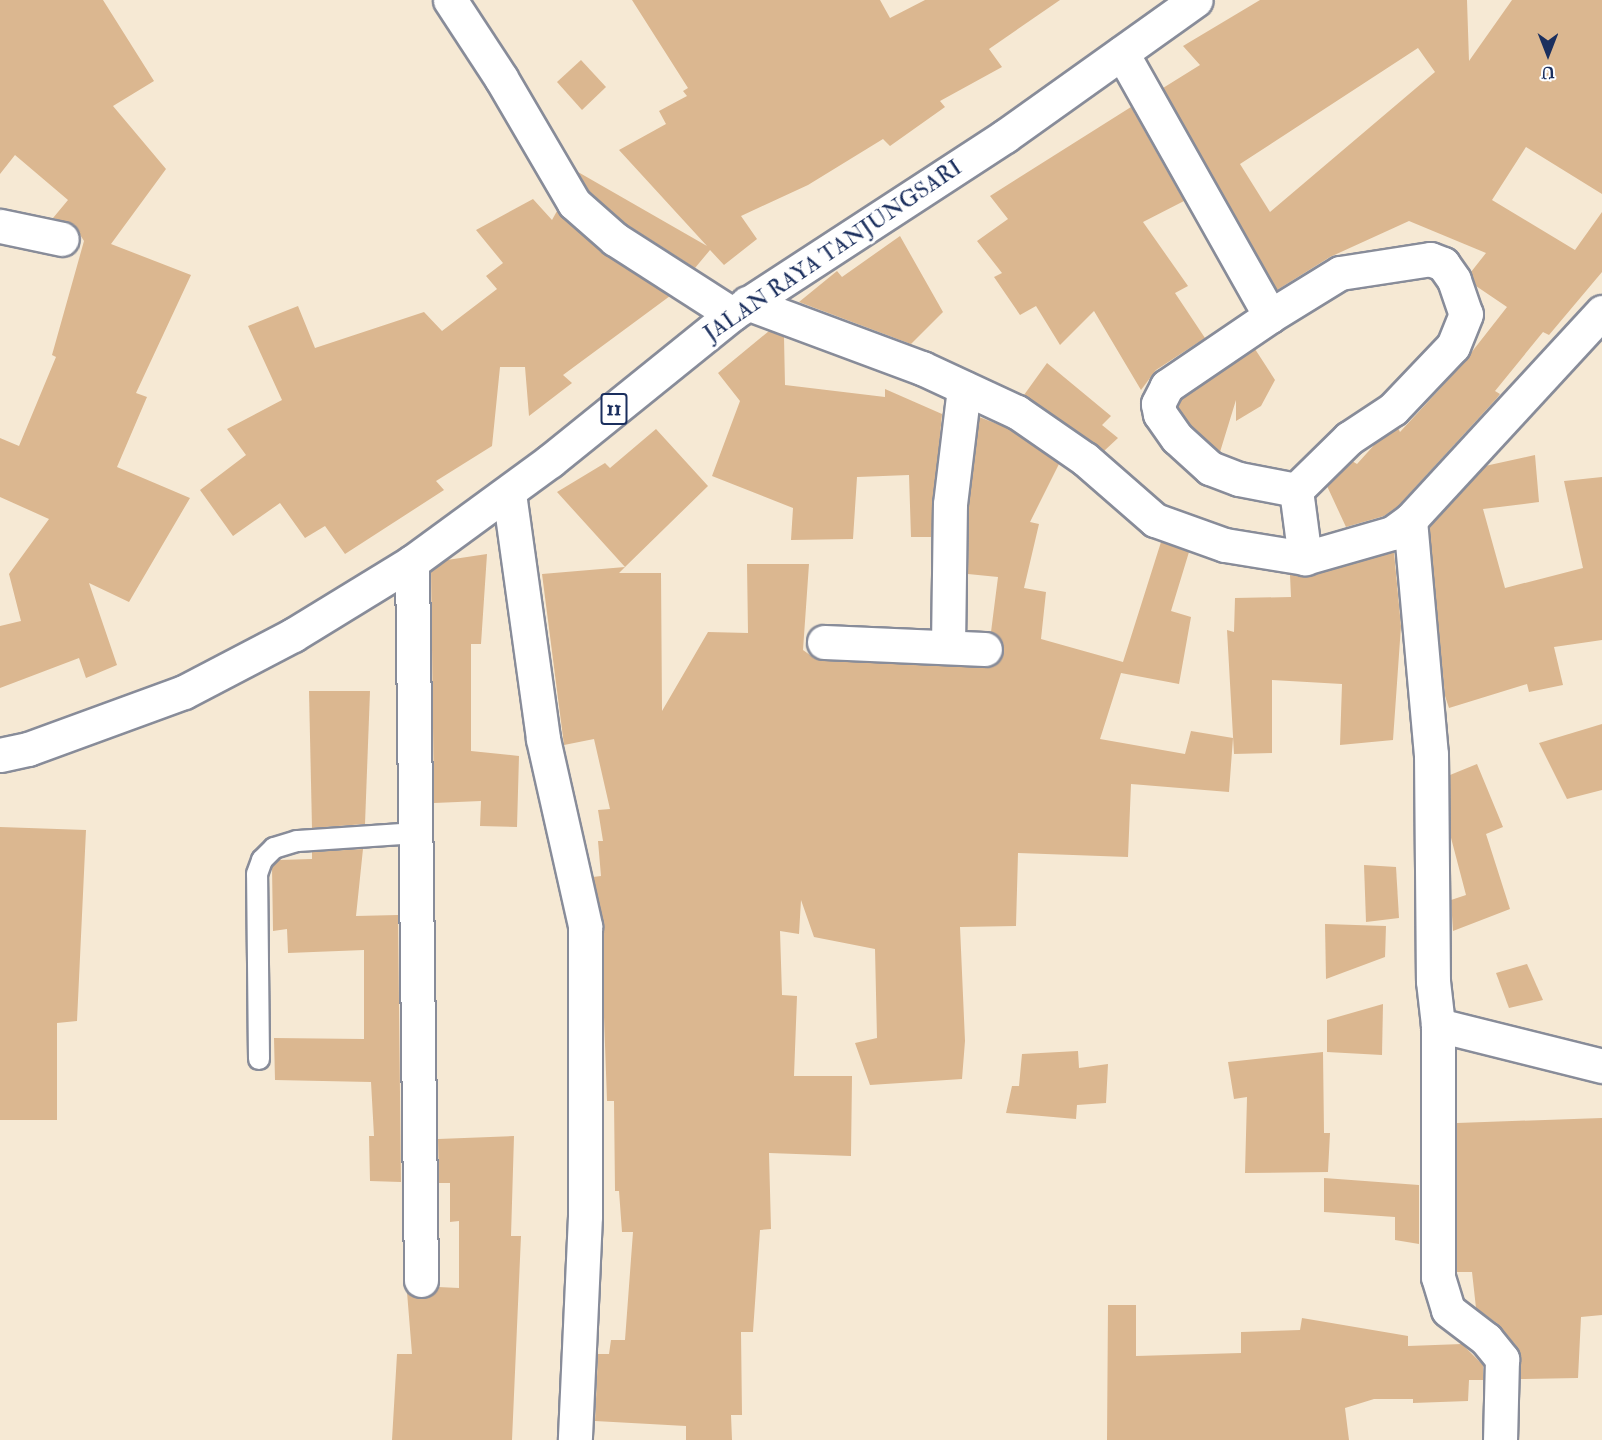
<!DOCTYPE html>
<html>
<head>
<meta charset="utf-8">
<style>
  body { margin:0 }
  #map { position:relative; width:1602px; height:1440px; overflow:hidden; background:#f6e9d4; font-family:"IM FELL Double Pica",serif }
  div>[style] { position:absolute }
  .building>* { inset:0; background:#dbb790 }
  .roads { filter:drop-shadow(2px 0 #888c99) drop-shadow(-2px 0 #888c99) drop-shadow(0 2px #888c99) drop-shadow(0 -2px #888c99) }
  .lane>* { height:20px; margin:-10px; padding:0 10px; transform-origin:10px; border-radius:10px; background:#fff }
  .street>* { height:33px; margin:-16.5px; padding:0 16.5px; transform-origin:16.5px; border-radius:16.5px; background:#fff }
  .highway>* { height:33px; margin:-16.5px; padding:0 16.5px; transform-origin:16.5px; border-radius:16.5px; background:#fff }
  span { translate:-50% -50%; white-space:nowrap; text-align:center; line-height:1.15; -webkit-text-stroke:6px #fff; paint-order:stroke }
  .shield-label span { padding:2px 4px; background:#fff; border:2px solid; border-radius:4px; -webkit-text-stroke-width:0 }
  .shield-label { font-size:21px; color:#1b2f5e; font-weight:700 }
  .street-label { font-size:22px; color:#1b2f5e }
  .north { position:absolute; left:1518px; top:24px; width:60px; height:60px; -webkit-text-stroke:4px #fff; paint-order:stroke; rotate:180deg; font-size:16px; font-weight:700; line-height:24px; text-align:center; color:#1b2f5e }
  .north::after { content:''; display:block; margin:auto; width:21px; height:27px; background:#1b2f5e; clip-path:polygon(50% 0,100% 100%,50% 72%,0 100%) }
</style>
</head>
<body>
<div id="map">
  <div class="building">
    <i style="clip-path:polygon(0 0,103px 0,154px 81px,113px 106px,166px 169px,111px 244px,191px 275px,136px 393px,147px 397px,117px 467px,190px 498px,129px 602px,89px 583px,117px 665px,86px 678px,79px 658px,0 688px,0 626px,21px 621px,9px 574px,49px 519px,0 497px,0 438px,19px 446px,56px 357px,52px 355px,84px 241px,74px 225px,53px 218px,68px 200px,15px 155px,0 174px)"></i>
    <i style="clip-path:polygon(632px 0,880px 0,890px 18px,925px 0,1060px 0,989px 49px,1002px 67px,940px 101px,945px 107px,890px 146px,883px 139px,808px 185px,741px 216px,757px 239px,724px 265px,710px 250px,695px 268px,626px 224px,589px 191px,578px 172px,707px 246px,619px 150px,666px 124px,659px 111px,687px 96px,683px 91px,688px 88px)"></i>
    <i style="clip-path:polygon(evenodd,1260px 0,1467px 0,1469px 61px,1512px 0,1602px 0,1602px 194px,1526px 147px,1492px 200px,1575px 250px,1602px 212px,1602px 272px,1549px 335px,1543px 332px,1495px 391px,1500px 394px,1497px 398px,1398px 506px,1384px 516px,1346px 527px,1327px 486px,1352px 461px,1357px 464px,1376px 443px,1398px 428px,1400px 432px,1460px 367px,1507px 307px,1476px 286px,1471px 272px,1486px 253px,1409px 221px,1330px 257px,1277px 290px,1163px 88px,1200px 65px,1183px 46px,1260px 0,1418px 48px,1435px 72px,1270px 212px,1240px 164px,1418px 48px)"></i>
    <i style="clip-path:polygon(581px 60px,606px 87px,582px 110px,557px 82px)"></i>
    <i style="clip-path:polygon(1131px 107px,1184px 201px,1143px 222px,1188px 286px,1175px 293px,1205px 338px,1156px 370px,1141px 390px,1094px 311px,1060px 345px,1036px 306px,1020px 315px,994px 277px,1002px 273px,977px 241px,1008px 219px,990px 196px)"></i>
    <i style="clip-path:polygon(533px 199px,552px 220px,557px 211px,603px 253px,670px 296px,563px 375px,572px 383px,529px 416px,525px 367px,500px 367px,492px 446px,436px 481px,444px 490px,345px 554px,325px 526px,305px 538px,280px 503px,233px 536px,200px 490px,246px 455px,227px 429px,282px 400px,248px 326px,298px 306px,315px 348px,424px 312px,442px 331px,497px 289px,486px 276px,503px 263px,476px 230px)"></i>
    <i style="clip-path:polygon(900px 236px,943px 312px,911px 344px,799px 302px,837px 271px,842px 277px)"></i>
    <i style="clip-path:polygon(769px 331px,784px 337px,785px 385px,885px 397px,885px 389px,942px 414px,931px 537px,911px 537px,909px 475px,857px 477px,853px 539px,791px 540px,793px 508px,712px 476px,740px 401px,718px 373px)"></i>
    <i style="clip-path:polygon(1255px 349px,1275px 380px,1261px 406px,1236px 421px,1236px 400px,1220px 452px,1191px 426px,1178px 407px,1182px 399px)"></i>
    <i style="clip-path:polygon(1047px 363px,1111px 416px,1102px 425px,1118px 438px,1104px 451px,1024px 395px)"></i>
    <i style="clip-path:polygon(979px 417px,1008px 428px,1059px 464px,1030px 522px,1039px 524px,1024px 588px,1046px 592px,1041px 639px,1123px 662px,1161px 542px,1189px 552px,1171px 611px,1191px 617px,1179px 684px,1121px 673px,1100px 739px,1185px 754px,1191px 731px,1233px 738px,1229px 792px,1131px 784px,1128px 857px,1018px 853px,1016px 926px,960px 927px,965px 1041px,962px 1079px,870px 1085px,855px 1043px,877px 1038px,875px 949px,814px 937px,801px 900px,799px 934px,780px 931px,782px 995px,797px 996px,794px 1076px,852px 1076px,851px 1156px,769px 1153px,771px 1229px,760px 1230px,753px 1332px,741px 1332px,742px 1415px,731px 1415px,732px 1440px,686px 1440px,686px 1426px,595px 1421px,598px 1354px,609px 1354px,611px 1340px,625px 1340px,633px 1232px,622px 1232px,619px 1191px,615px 1191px,614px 1101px,607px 1101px,604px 1017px,604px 926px,593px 877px,601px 876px,598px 841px,603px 841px,598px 810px,610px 809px,594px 739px,564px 745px,542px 574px,625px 567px,619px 573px,661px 573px,662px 711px,708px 632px,748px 633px,747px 564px,809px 564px,803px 650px,814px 658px,993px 666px,1004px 650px,1001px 640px,991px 632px,998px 577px,968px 574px,969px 505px)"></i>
    <i style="clip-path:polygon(656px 429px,708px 486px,625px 567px,557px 492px,605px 463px,610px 468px)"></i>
    <i style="clip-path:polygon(1535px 455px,1539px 502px,1483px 509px,1505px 588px,1583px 568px,1564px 481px,1602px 477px,1602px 640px,1554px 647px,1563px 685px,1529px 692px,1527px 684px,1449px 708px,1445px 696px,1429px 527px,1485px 466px)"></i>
    <i style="clip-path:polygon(1394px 552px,1401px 626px,1393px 740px,1340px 745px,1342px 684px,1272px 680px,1272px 753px,1234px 754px,1227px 630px,1234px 632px,1235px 598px,1291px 597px,1290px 575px,1310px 576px)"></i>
    <i style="clip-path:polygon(487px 554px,481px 644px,471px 644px,471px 751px,519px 756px,517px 827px,480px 826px,481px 801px,434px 803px,431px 571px,447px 560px)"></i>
    <i style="clip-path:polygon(309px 691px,370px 691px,365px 824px,312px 828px)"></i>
    <i style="clip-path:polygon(1602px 724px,1602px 790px,1567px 799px,1539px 743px)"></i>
    <i style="clip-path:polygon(1477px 764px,1503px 827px,1486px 834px,1510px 909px,1453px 931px,1451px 900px,1466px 895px,1450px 834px,1450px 775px)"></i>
    <i style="clip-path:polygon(0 827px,86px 830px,77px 1021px,57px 1023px,57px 1120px,0 1120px)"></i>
    <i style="clip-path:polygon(363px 849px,356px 916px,398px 915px,401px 1182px,370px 1181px,369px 1136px,374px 1136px,371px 1082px,275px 1080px,274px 1038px,364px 1039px,364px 950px,288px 953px,287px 929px,273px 931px,272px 867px,279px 860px,312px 859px,312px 852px)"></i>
    <i style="clip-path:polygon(1364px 865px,1396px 867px,1399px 918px,1366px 922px)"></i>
    <i style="clip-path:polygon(1325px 924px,1386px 926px,1385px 957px,1326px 979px)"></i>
    <i style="clip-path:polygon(1527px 964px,1543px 1000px,1509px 1008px,1496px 973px)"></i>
    <i style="clip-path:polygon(1383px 1004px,1382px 1055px,1327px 1052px,1327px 1020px)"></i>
    <i style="clip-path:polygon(1078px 1051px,1079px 1068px,1108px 1064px,1106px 1103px,1077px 1105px,1076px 1119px,1006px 1113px,1012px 1086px,1019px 1086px,1022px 1054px)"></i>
    <i style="clip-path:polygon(1323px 1052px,1324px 1133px,1330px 1133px,1328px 1172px,1245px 1173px,1247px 1097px,1234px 1099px,1228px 1062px)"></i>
    <i style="clip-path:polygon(1602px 1118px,1602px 1315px,1581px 1317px,1578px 1378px,1520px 1379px,1517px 1347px,1498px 1324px,1476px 1308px,1472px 1272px,1457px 1272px,1457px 1123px)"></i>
    <i style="clip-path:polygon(514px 1136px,511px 1236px,521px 1236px,512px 1440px,392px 1440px,397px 1354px,412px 1354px,407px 1292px,422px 1299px,438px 1287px,459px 1288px,459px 1221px,450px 1222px,450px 1183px,439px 1183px,438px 1139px)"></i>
    <i style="clip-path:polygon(1324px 1178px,1419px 1185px,1419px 1244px,1395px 1240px,1395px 1217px,1324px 1212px)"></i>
    <i style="clip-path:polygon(1108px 1305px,1136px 1305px,1136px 1356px,1241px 1353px,1241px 1332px,1300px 1330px,1302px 1318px,1408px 1336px,1408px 1346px,1462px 1344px,1483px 1365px,1483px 1380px,1469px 1380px,1468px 1401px,1413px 1403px,1413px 1399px,1374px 1399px,1345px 1408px,1349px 1440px,1107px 1440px)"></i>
  </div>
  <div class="roads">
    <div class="lane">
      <i style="left:259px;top:1059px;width:185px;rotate:-90.6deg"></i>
      <i style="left:257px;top:874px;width:15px;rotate:-70deg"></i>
      <i style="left:262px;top:860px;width:17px;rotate:-45deg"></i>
      <i style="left:274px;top:848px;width:24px;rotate:-17deg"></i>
      <i style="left:297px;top:841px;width:121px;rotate:-3.8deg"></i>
    </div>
    <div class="street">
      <i style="left:450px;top:0;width:93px;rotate:56.8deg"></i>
      <i style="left:501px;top:78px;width:145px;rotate:59.7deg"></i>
      <i style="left:574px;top:203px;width:55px;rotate:41.3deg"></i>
      <i style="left:615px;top:239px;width:139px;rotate:32.7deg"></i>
      <i style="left:1122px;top:53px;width:302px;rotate:60.6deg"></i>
      <i style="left:1270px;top:316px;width:125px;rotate:145.8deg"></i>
      <i style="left:1167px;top:386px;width:20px;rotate:117deg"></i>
      <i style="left:1158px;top:404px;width:10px;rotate:79deg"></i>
      <i style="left:1160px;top:414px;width:29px;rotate:55deg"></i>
      <i style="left:1177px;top:438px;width:45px;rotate:42.3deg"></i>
      <i style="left:1210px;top:468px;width:31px;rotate:21deg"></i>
      <i style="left:1239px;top:479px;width:58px;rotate:10.9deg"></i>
      <i style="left:1296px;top:490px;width:69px;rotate:82.5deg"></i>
      <i style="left:0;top:226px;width:63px;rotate:11.8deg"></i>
      <i style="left:747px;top:303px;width:187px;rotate:20.4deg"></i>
      <i style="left:922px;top:368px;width:105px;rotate:24.9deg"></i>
      <i style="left:1017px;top:412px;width:83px;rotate:34.7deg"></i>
      <i style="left:1085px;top:459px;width:93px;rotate:41.1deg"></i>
      <i style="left:1155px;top:520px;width:74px;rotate:19.7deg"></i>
      <i style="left:1225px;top:545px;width:81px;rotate:9.2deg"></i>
      <i style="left:1305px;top:558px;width:91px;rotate:-16deg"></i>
      <i style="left:1392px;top:533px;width:22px;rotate:-36deg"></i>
      <i style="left:1410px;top:520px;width:283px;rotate:-47.3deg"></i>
      <i style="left:1270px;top:316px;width:82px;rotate:-31.6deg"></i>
      <i style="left:1340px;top:273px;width:91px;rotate:-8.8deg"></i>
      <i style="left:1430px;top:259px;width:14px;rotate:21deg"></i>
      <i style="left:1443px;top:264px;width:19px;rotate:55deg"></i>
      <i style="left:1454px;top:280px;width:36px;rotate:71deg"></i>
      <i style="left:1466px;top:314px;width:35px;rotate:112deg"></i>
      <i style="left:1453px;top:346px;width:87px;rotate:133.6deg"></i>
      <i style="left:1393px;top:409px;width:53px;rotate:146.6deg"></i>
      <i style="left:1349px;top:438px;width:74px;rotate:135.5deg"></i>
      <i style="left:509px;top:493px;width:248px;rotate:82.1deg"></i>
      <i style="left:543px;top:739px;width:192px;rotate:77.3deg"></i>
      <i style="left:585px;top:926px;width:290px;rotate:90deg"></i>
      <i style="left:585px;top:1216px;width:224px;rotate:92.6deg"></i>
      <i style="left:1410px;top:520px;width:235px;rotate:84.9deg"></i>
      <i style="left:1431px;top:754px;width:227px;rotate:89.5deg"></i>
      <i style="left:1433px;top:981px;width:44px;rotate:83.5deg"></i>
      <i style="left:1438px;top:1025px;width:252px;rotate:90deg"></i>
      <i style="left:1438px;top:1277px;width:34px;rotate:73deg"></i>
      <i style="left:1448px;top:1310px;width:48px;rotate:37.3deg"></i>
      <i style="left:1486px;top:1339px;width:26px;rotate:51deg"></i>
      <i style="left:1502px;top:1359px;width:81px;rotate:91.4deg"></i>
      <i style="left:412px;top:562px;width:718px;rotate:89.28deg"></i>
      <i style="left:824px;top:642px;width:161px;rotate:2.5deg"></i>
      <i style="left:948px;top:646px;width:142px;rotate:-89.2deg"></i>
      <i style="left:950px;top:504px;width:117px;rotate:-83.1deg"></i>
      <i style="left:1438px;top:1025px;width:169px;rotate:14deg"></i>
    </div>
    <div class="highway">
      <i style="left:0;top:755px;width:29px;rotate:-12deg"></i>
      <i style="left:28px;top:749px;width:166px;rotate:-20.1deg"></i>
      <i style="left:184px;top:692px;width:123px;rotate:-27.6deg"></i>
      <i style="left:293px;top:635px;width:140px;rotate:-31.5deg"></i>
      <i style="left:412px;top:562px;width:171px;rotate:-36.2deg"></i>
      <i style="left:550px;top:461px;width:234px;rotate:-38.9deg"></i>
      <i style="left:732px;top:314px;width:326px;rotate:-33.1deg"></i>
      <i style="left:1005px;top:136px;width:234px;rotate:-35.5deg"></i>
    </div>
  </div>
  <div class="shield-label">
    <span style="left:614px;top:409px">11</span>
  </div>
  <div class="street-label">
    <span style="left:833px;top:251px;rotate:-34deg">JALAN RAYA TANJUNGSARI</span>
  </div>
  <div class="north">U</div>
</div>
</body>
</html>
